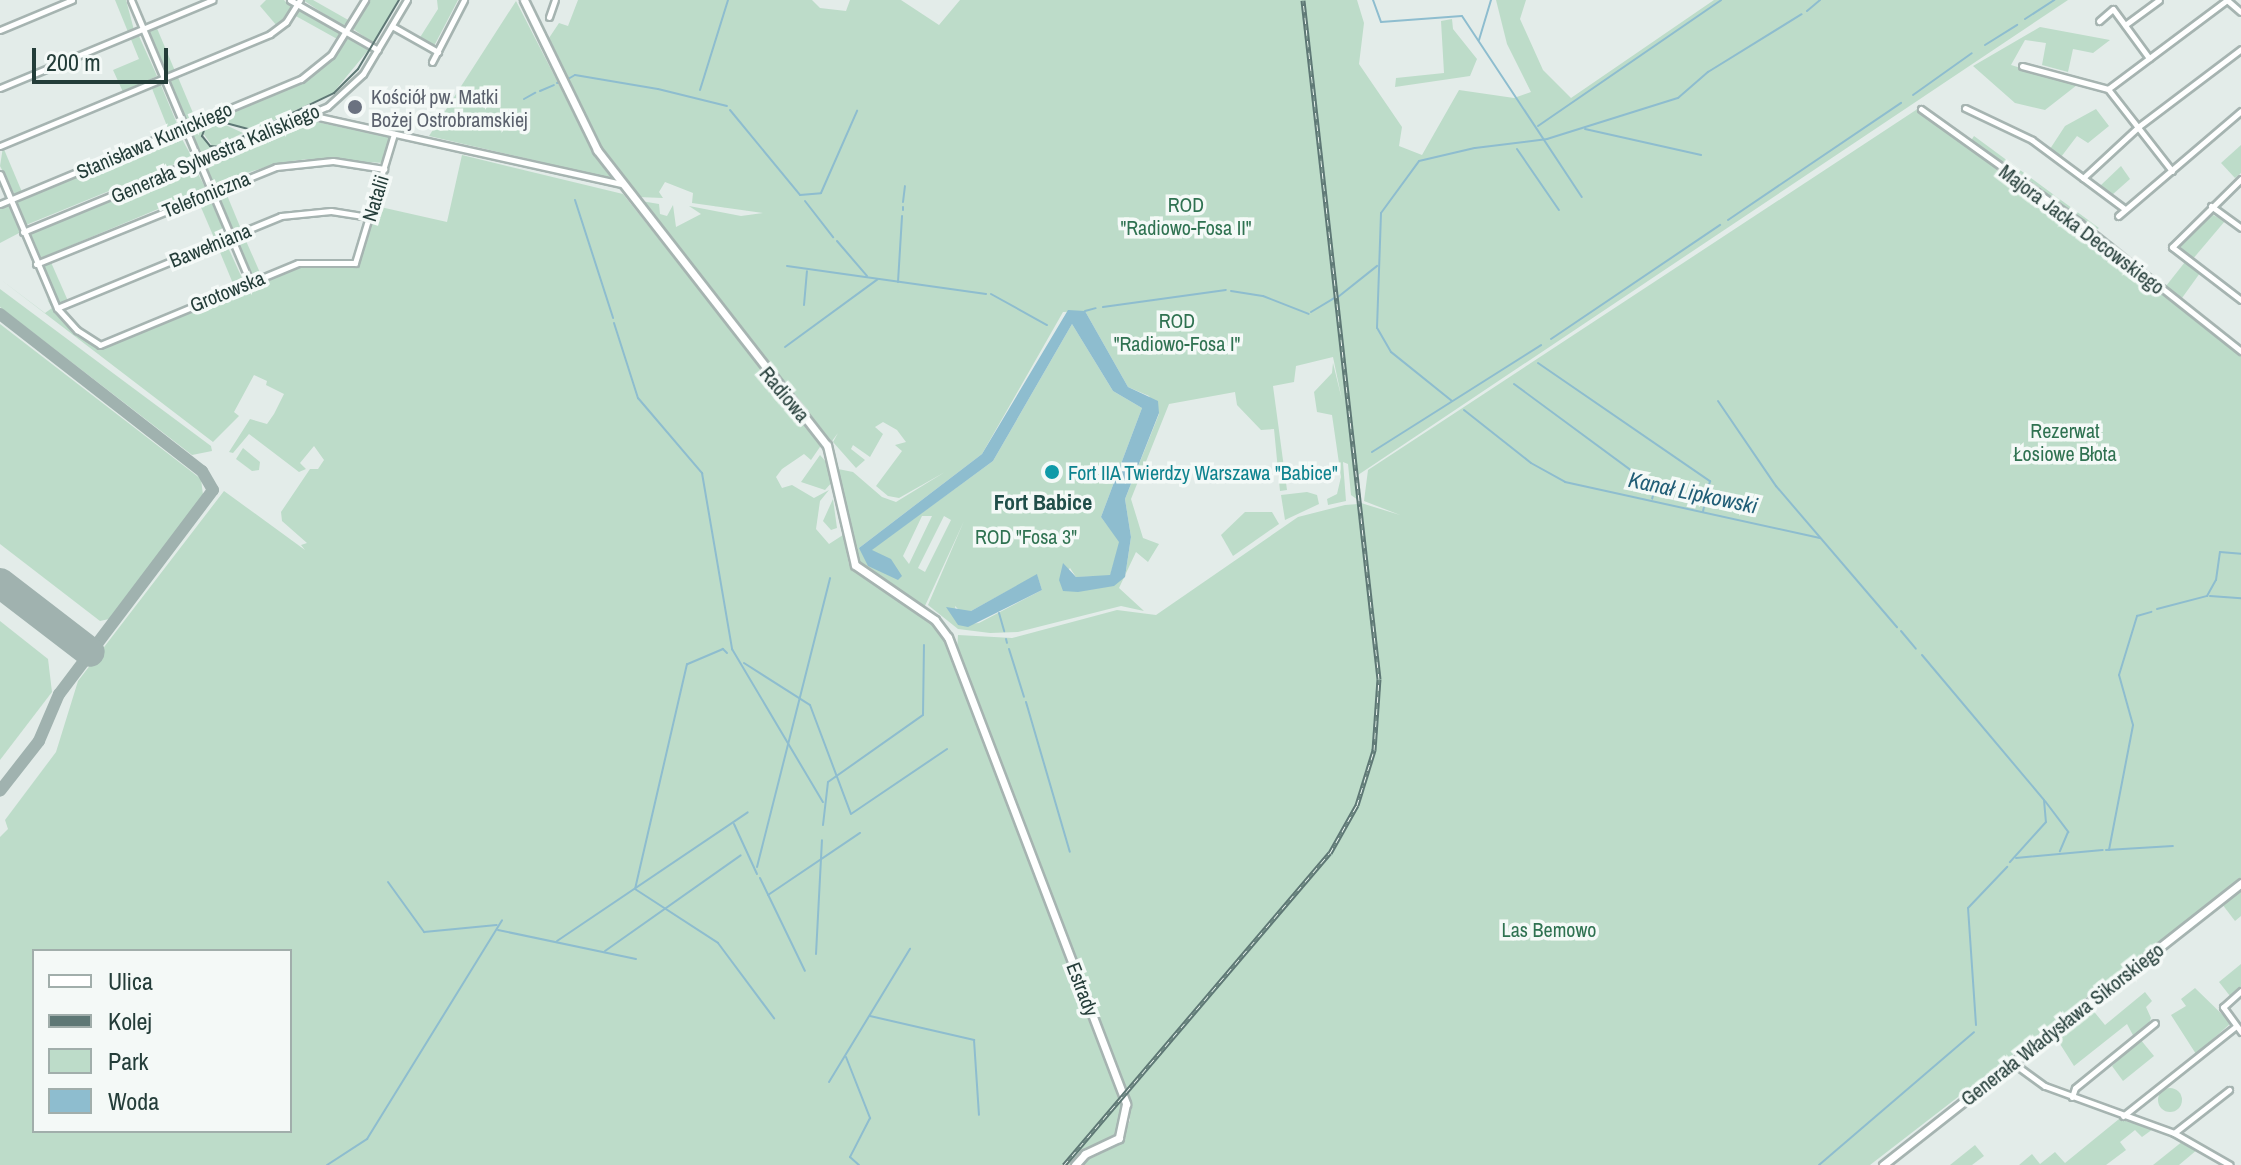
<!DOCTYPE html>
<html>
<head>
<meta charset="utf-8">
<style>
  body { margin:0 }
  #map { position:relative; width:2241px; height:1165px; overflow:hidden; background:#e3ece9; font-family:"Archivo Narrow",sans-serif }
  div>[style] { position:absolute }
  .green>* { inset:0; background:#bddcc9 }
  .round { border-radius:50% }
  .water>* { inset:0; background:#8ebdcf }
  .stream>* { height:2px; margin:-1px; padding:0 1px; transform-origin:1px; border-radius:1px; background:#8ebdcf }
  .taxiway>* { height:12px; margin:-6px; padding:0 6px; transform-origin:6px; border-radius:6px; background:#a0b2af }
  .runway>* { height:30px; margin:-15px; padding:0 15px; transform-origin:15px; border-radius:15px; background:#a0b2af }
  .roads { filter:drop-shadow(2px 0 #a6b4b1) drop-shadow(-2px 0 #a6b4b1) drop-shadow(0 2px #a6b4b1) drop-shadow(0 -2px #a6b4b1) }
  .minor>* { height:5px; margin:-2.5px; padding:0 2.5px; transform-origin:2.5px; border-radius:2.5px; background:#fff }
  .secondary>* { height:7px; margin:-3.5px; padding:0 3.5px; transform-origin:3.5px; border-radius:3.5px; background:#fff }
  .tram>* { height:2px; margin:-1px; padding:0 1px; transform-origin:1px; border-radius:1px; background:#5e7875 }
  .rail>* { height:5px; margin-top:-2.5px; transform-origin:0; background:repeating-linear-gradient(90deg,#f4f9f7 0 6px,#5e7875 0 12px); box-sizing:border-box; border-block:2px solid #5e7875 }
  .dots>* { width:22px; height:22px; translate:-50% -50%; box-sizing:border-box; border:4px solid #f4f9f7; border-radius:50% }
  span { translate:-50% -50%; white-space:nowrap; text-align:center; line-height:1.15; -webkit-text-stroke:7px #f4f9f7; paint-order:stroke }
  .worship-label { font-size:20px; color:#5b616d }
  .left { translate:0 -50%; text-align:left }
  .street-label { font-size:20px; color:#243d39 }
  .park-label { font-size:20px; color:#2f7251 }
  .culture-label { font-size:20px; color:#0d838f }
  .water-label { font-size:22px; color:#205d76; font-style:italic }
  .neighbourhood-label { font-size:22px; color:#204e49; font-weight:700 }
  .legend { position:absolute; left:32px; top:949px; width:260px; height:184px; box-sizing:border-box; background:#f4f9f7; border:2px solid #a1aeab; margin:0; padding:10px 14px; list-style:none; font-size:24px; color:#243d39 }
  .legend li { display:flex; align-items:center; gap:16px; height:40px }
  .legend b { width:40px; border:2px solid #a1aeab }
  .scale { position:absolute; left:32px; top:48px; width:136px; height:36px; box-sizing:border-box; border:4px solid #243d39; border-top:0; padding-left:10px; font-size:24px; line-height:28px; white-space:nowrap; color:#243d39; -webkit-text-stroke:6px #f4f9f7; paint-order:stroke }
</style>
</head>
<body>
<div id="map">
  <div class="green">
    <i style="clip-path:polygon(115px 0,126px 0,134px 30px,128px 32px)"></i>
    <i style="clip-path:polygon(266px 0,284px 0,292px 8px,277px 26px,260px 6px)"></i>
    <i style="clip-path:polygon(303px 0,313px 0,350px 21px,342px 26px)"></i>
    <i style="clip-path:polygon(368px 0,398px 0,373px 43px,352px 28px)"></i>
    <i style="clip-path:polygon(437px 0,458px 0,433px 48px,419px 39px,438px 9px)"></i>
    <i style="clip-path:polygon(evenodd,578px 0,812px 0,820px 8px,846px 11px,850px 0,901px 0,939px 25px,960px 0,1357px 0,1364px 23px,1359px 64px,1402px 127px,1399px 146px,1422px 155px,1459px 90px,1514px 98px,1531px 92px,1507px 44px,1496px 0,1526px 0,1520px 19px,1543px 70px,1571px 98px,1714px 0,2068px 0,1358px 475px,1354px 465px,1358px 500px,1351px 495px,1348px 464px,1343px 462px,1346px 501px,1328px 505px,1327px 499px,1337px 494px,1341px 477px,1332px 415px,1317px 412px,1314px 392px,1332px 373px,1333px 363px,1342px 400px,1333px 357px,1296px 366px,1294px 382px,1273px 386px,1287px 490px,1280px 491px,1274px 429px,1261px 430px,1237px 405px,1235px 392px,1169px 404px,1131px 499px,1143px 538px,1159px 544px,1148px 562px,1136px 552px,1119px 588px,1144px 611px,1121px 606px,1018px 632px,990px 633px,958px 629px,928px 605px,964px 521px,924px 608px,874px 577px,857px 559px,838px 469px,853px 472px,882px 497px,896px 502px,945px 472px,899px 498px,888px 496px,876px 486px,902px 451px,895px 445px,906px 442px,897px 430px,883px 422px,875px 427px,883px 434px,870px 457px,853px 445px,851px 449px,865px 460px,856px 468px,833px 442px,838px 433px,832px 441px,822px 434px,713px 298px,641px 201px,659px 204px,660px 214px,667px 216px,673px 205px,676px 227px,701px 214px,689px 206px,741px 216px,763px 213px,692px 203px,693px 193px,665px 182px,659px 192px,663px 198px,638px 197px,602px 148px,549px 38px,559px 23px,568px 26px,578px 0,1085px 311px,1128px 387px,1149px 396px,1159px 414px,1125px 499px,1131px 537px,1125px 577px,1059px 580px,1070px 568px,1076px 577px,1110px 576px,1120px 542px,1101px 517px,1142px 408px,1113px 391px,1072px 324px,993px 461px,871px 550px,859px 548px,982px 454px,1063px 312px,1085px 311px,578px 0,922px 516px,932px 516px,909px 564px,903px 556px,922px 516px,578px 0,944px 516px,951px 520px,925px 572px,918px 568px,944px 516px,578px 0,1037px 575px,1042px 590px,979px 623px,958px 625px,955px 606px,961px 612px,971px 611px,1037px 575px)"></i>
    <i style="clip-path:polygon(516px 1px,597px 159px,611px 178px,429px 136px)"></i>
    <i style="clip-path:polygon(301px 10px,341px 33px,339px 40px,294px 15px)"></i>
    <i style="clip-path:polygon(1452px 19px,1453px 29px,1477px 59px,1470px 76px,1395px 87px,1396px 78px,1444px 73px,1441px 21px)"></i>
    <i style="clip-path:polygon(156px 26px,175px 71px,168px 73px,149px 33px)"></i>
    <i style="clip-path:polygon(2040px 27px,2110px 40px,2093px 53px,2073px 49px,2068px 72px,2042px 65px,2046px 43px,2025px 40px,2011px 65px,2077px 85px,2045px 110px,2015px 103px,1973px 66px)"></i>
    <i style="clip-path:polygon(138px 34px,157px 76px,123px 92px,113px 70px,139px 59px,130px 37px)"></i>
    <i style="clip-path:polygon(347px 37px,370px 48px,333px 93px,254px 129px,209px 120px,201px 137px,217px 150px,199px 155px,191px 126px,302px 80px,324px 64px)"></i>
    <i style="clip-path:polygon(177px 75px,196px 120px,186px 122px,168px 79px)"></i>
    <i style="clip-path:polygon(160px 83px,178px 126px,169px 131px,151px 86px)"></i>
    <i style="clip-path:polygon(1919px 108px,2241px 354px,2241px 878px,1870px 1165px,1079px 1165px,1122px 1138px,1130px 1120px,1127px 1095px,1155px 1062px,1125px 1092px,957px 651px,958px 635px,1012px 638px,1117px 610px,1156px 615px,1298px 517px,1345px 505px,1358px 504px,1365px 540px,1361px 503px,1400px 515px,1364px 501px,1368px 470px)"></i>
    <i style="clip-path:polygon(2096px 109px,2109px 126px,2088px 143px,2077px 136px,2061px 157px,2050px 149px,2065px 126px)"></i>
    <i style="clip-path:polygon(308px 120px,391px 138px,385px 163px,308px 159px,278px 163px,210px 185px,205px 161px)"></i>
    <i style="clip-path:polygon(213px 121px,219px 122px,243px 133px,213px 147px,203px 133px)"></i>
    <i style="clip-path:polygon(178px 132px,192px 157px,26px 225px,16px 202px,21px 198px)"></i>
    <i style="clip-path:polygon(1974px 136px,2099px 228px,2094px 231px,1984px 152px,1970px 142px)"></i>
    <i style="clip-path:polygon(2241px 145px,2241px 173px,2235px 178px,2221px 163px)"></i>
    <i style="clip-path:polygon(3px 147px,22px 192px,15px 195px,0 166px)"></i>
    <i style="clip-path:polygon(evenodd,462px 155px,623px 194px,822px 444px,811px 460px,804px 454px,782px 469px,776px 477px,782px 488px,792px 485px,814px 498px,829px 490px,820px 501px,816px 529px,829px 544px,843px 535px,849px 564px,858px 573px,930px 619px,941px 631px,1124px 1108px,1114px 1138px,1072px 1165px,0 1165px,0 837px,8px 829px,5px 820px,56px 752px,78px 681px,224px 491px,305px 550px,301px 545px,307px 543px,282px 521px,281px 512px,310px 469px,318px 469px,324px 460px,314px 446px,300px 463px,306px 469px,299px 472px,249px 434px,233px 453px,229px 452px,250px 419px,267px 424px,274px 414px,284px 394px,266px 385px,267px 381px,254px 375px,234px 412px,239px 416px,213px 442px,0 279px,45px 313px,52px 308px,47px 299px,75px 330px,98px 345px,291px 266px,333px 261px,357px 265px,376px 206px,447px 222px,462px 155px,34px 951px,290px 951px,290px 1131px,34px 1131px,34px 951px)"></i>
    <i style="clip-path:polygon(194px 166px,206px 189px,41px 258px,31px 234px)"></i>
    <i style="clip-path:polygon(2121px 166px,2130px 179px,2112px 195px,2100px 186px)"></i>
    <i style="clip-path:polygon(224px 188px,241px 229px,232px 231px,221px 211px,215px 192px)"></i>
    <i style="clip-path:polygon(209px 196px,225px 234px,215px 240px,197px 198px)"></i>
    <i style="clip-path:polygon(9px 202px,21px 232px,0 243px,0 206px)"></i>
    <i style="clip-path:polygon(2209px 213px,2225px 221px,2192px 260px,2177px 243px)"></i>
    <i style="clip-path:polygon(243px 234px,261px 275px,250px 277px,233px 240px)"></i>
    <i style="clip-path:polygon(226px 243px,242px 278px,234px 286px,217px 245px)"></i>
    <i style="clip-path:polygon(50px 260px,68px 301px,63px 304px,56px 302px,41px 268px)"></i>
    <i style="clip-path:polygon(2185px 262px,2200px 273px,2182px 298px,2166px 286px)"></i>
    <i style="clip-path:polygon(0 289px,211px 446px,212px 451px,192px 455px,0 307px)"></i>
    <i style="clip-path:polygon(0 324px,201px 479px,203px 495px,109px 619px,100px 621px,0 544px)"></i>
    <i style="clip-path:polygon(243px 448px,260px 462px,259px 470px,252px 471px,236px 459px)"></i>
    <i style="clip-path:polygon(827px 454px,835px 486px,835px 489px,833px 481px,825px 490px,801px 482px,820px 455px,828px 464px)"></i>
    <i style="clip-path:polygon(1307px 492px,1317px 495px,1319px 504px,1285px 520px,1281px 495px)"></i>
    <i style="clip-path:polygon(833px 499px,837px 528px,831px 530px,823px 521px)"></i>
    <i style="clip-path:polygon(1245px 512px,1272px 512px,1279px 524px,1233px 556px,1221px 535px)"></i>
    <i style="clip-path:polygon(0 621px,48px 659px,52px 692px,0 760px)"></i>
    <i style="clip-path:polygon(2241px 890px,2241px 916px,2235px 921px,2222px 904px)"></i>
    <i style="clip-path:polygon(2241px 964px,2241px 988px,2230px 996px,2219px 982px)"></i>
    <i style="clip-path:polygon(2195px 988px,2231px 1023px,2196px 1054px,2171px 1015px,2186px 1006px,2181px 999px)"></i>
    <i style="clip-path:polygon(2145px 992px,2152px 1001px,2146px 1007px,2151px 1018px,2148px 1026px,2134px 1037px,2127px 1024px,2074px 1066px,2055px 1036px,2091px 1008px,2105px 1025px)"></i>
    <i style="clip-path:polygon(2140px 1039px,2154px 1056px,2123px 1081px,2112px 1066px)"></i>
    <i class="round" style="left:2158px;top:1088px;width:24px;height:24px"></i>
    <i style="clip-path:polygon(2119px 1119px,2153px 1129px,2142px 1137px,2135px 1130px,2120px 1142px,2126px 1150px,2106px 1165px,2019px 1165px,2032px 1154px,2040px 1164px,2055px 1152px,2065px 1163px)"></i>
    <i style="clip-path:polygon(2183px 1141px,2198px 1149px,2179px 1165px,2153px 1165px)"></i>
    <i style="clip-path:polygon(1975px 1145px,1984px 1156px,1972px 1165px,1950px 1165px)"></i>
  </div>
  <div class="water">
    <i style="clip-path:polygon(1068px 310px,1085px 311px,1128px 387px,1158px 401px,1159px 413px,1125px 499px,1131px 537px,1125px 577px,1114px 586px,1078px 592px,1063px 591px,1059px 580px,1063px 563px,1076px 577px,1110px 575px,1119px 542px,1101px 517px,1142px 408px,1113px 391px,1072px 324px,993px 461px,872px 550px,891px 559px,902px 576px,898px 580px,868px 566px,859px 548px,982px 454px)"></i>
    <i style="clip-path:polygon(1037px 574px,1042px 590px,968px 627px,958px 625px,946px 607px,971px 611px)"></i>
  </div>
  <div class="stream">
    <i style="left:1373px;top:0;width:23px;rotate:70deg"></i>
    <i style="left:1381px;top:22px;width:81px;rotate:-4.2deg"></i>
    <i style="left:1462px;top:16px;width:217px;rotate:56.5deg"></i>
    <i style="left:1807px;top:11px;width:17px;rotate:-40deg"></i>
    <i style="left:2025px;top:19px;width:35px;rotate:-33deg"></i>
    <i style="left:1479px;top:40px;width:42px;rotate:-73.3deg"></i>
    <i style="left:1985px;top:45px;width:38px;rotate:-32deg"></i>
    <i style="left:568px;top:79px;width:8px;rotate:-30deg"></i>
    <i style="left:575px;top:75px;width:84px;rotate:9.6deg"></i>
    <i style="left:658px;top:89px;width:71px;rotate:13.8deg"></i>
    <i style="left:557px;top:83px;width:3px;rotate:-18deg"></i>
    <i style="left:700px;top:90px;width:94px;rotate:-72.7deg"></i>
    <i style="left:540px;top:91px;width:15px;rotate:-23deg"></i>
    <i style="left:1913px;top:95px;width:72px;rotate:-35.4deg"></i>
    <i style="left:524px;top:99px;width:13px;rotate:-29deg"></i>
    <i style="left:730px;top:110px;width:110px;rotate:50.5deg"></i>
    <i style="left:800px;top:195px;width:21px;rotate:-5deg"></i>
    <i style="left:821px;top:193px;width:90px;rotate:-66.3deg"></i>
    <i style="left:1538px;top:126px;width:222px;rotate:-34.5deg"></i>
    <i style="left:1585px;top:129px;width:119px;rotate:12.6deg"></i>
    <i style="left:1517px;top:149px;width:74px;rotate:55.5deg"></i>
    <i style="left:575px;top:200px;width:124px;rotate:72.1deg"></i>
    <i style="left:805px;top:201px;width:46px;rotate:52.1deg"></i>
    <i style="left:903px;top:202px;width:16px;rotate:-83deg"></i>
    <i style="left:903px;top:210px;width:3px;rotate:-90deg"></i>
    <i style="left:1728px;top:220px;width:209px;rotate:-34.1deg"></i>
    <i style="left:837px;top:241px;width:46px;rotate:49.4deg"></i>
    <i style="left:787px;top:266px;width:201px;rotate:8deg"></i>
    <i style="left:898px;top:282px;width:66px;rotate:-86.5deg"></i>
    <i style="left:1231px;top:291px;width:32px;rotate:9deg"></i>
    <i style="left:1263px;top:296px;width:49px;rotate:21.4deg"></i>
    <i style="left:991px;top:294px;width:64px;rotate:29deg"></i>
    <i style="left:1338px;top:297px;width:50px;rotate:-38.5deg"></i>
    <i style="left:804px;top:305px;width:34px;rotate:-85deg"></i>
    <i style="left:1103px;top:307px;width:124px;rotate:-7.9deg"></i>
    <i style="left:1085px;top:311px;width:11px;rotate:-15deg"></i>
    <i style="left:1311px;top:312px;width:27px;rotate:-31deg"></i>
    <i style="left:614px;top:323px;width:79px;rotate:72.3deg"></i>
    <i style="left:638px;top:398px;width:99px;rotate:49.5deg"></i>
    <i style="left:702px;top:473px;width:179px;rotate:80.3deg"></i>
    <i style="left:732px;top:649px;width:178px;rotate:59.3deg"></i>
    <i style="left:1551px;top:339px;width:204px;rotate:-34deg"></i>
    <i style="left:785px;top:347px;width:115px;rotate:-36.2deg"></i>
    <i style="left:1538px;top:363px;width:209px;rotate:34.5deg"></i>
    <i style="left:1710px;top:481px;width:31px;rotate:103deg"></i>
    <i style="left:1514px;top:384px;width:175px;rotate:36.4deg"></i>
    <i style="left:1655px;top:488px;width:11px;rotate:105deg"></i>
    <i style="left:1452px;top:401px;width:78px;rotate:-141.2deg"></i>
    <i style="left:1391px;top:352px;width:28px;rotate:-120deg"></i>
    <i style="left:1377px;top:328px;width:115px;rotate:-88deg"></i>
    <i style="left:1381px;top:213px;width:64px;rotate:-53.8deg"></i>
    <i style="left:1419px;top:161px;width:57px;rotate:-13.1deg"></i>
    <i style="left:1475px;top:148px;width:73px;rotate:-7.1deg"></i>
    <i style="left:1547px;top:139px;width:137px;rotate:-17.4deg"></i>
    <i style="left:1678px;top:98px;width:40px;rotate:-41deg"></i>
    <i style="left:1708px;top:72px;width:110px;rotate:-31.7deg"></i>
    <i style="left:1718px;top:401px;width:103px;rotate:55.7deg"></i>
    <i style="left:1776px;top:486px;width:186px;rotate:49.4deg"></i>
    <i style="left:1464px;top:410px;width:85px;rotate:38.3deg"></i>
    <i style="left:1531px;top:463px;width:39px;rotate:29deg"></i>
    <i style="left:1565px;top:482px;width:261px;rotate:12.4deg"></i>
    <i style="left:1372px;top:452px;width:200px;rotate:-32.3deg"></i>
    <i style="left:2210px;top:596px;width:31px;rotate:4deg"></i>
    <i style="left:2157px;top:609px;width:52px;rotate:-14.6deg"></i>
    <i style="left:2207px;top:596px;width:18px;rotate:-61deg"></i>
    <i style="left:2216px;top:580px;width:28px;rotate:-82deg"></i>
    <i style="left:2220px;top:552px;width:21px;rotate:5deg"></i>
    <i style="left:999px;top:613px;width:19px;rotate:74deg"></i>
    <i style="left:1901px;top:631px;width:23px;rotate:50deg"></i>
    <i style="left:1006px;top:639px;width:4px;rotate:76deg"></i>
    <i style="left:1009px;top:649px;width:50px;rotate:72.6deg"></i>
    <i style="left:727px;top:653px;width:6px;rotate:-135deg"></i>
    <i style="left:723px;top:649px;width:39px;rotate:157deg"></i>
    <i style="left:687px;top:664px;width:231px;rotate:103deg"></i>
    <i style="left:635px;top:889px;width:99px;rotate:33deg"></i>
    <i style="left:718px;top:943px;width:94px;rotate:53.3deg"></i>
    <i style="left:1922px;top:655px;width:189px;rotate:49.9deg"></i>
    <i style="left:2044px;top:800px;width:22px;rotate:85deg"></i>
    <i style="left:2046px;top:822px;width:54px;rotate:132deg"></i>
    <i style="left:744px;top:663px;width:78px;rotate:32.5deg"></i>
    <i style="left:810px;top:705px;width:116px;rotate:69.4deg"></i>
    <i style="left:851px;top:814px;width:116px;rotate:-34.1deg"></i>
    <i style="left:1026px;top:702px;width:156px;rotate:73.7deg"></i>
    <i style="left:2045px;top:801px;width:39px;rotate:53deg"></i>
    <i style="left:2068px;top:832px;width:21px;rotate:113deg"></i>
    <i style="left:734px;top:824px;width:55px;rotate:65.3deg"></i>
    <i style="left:823px;top:825px;width:43px;rotate:-83.4deg"></i>
    <i style="left:828px;top:782px;width:116px;rotate:-35.2deg"></i>
    <i style="left:923px;top:715px;width:70px;rotate:-89.2deg"></i>
    <i style="left:2106px;top:850px;width:67px;rotate:-3.4deg"></i>
    <i style="left:2109px;top:850px;width:127px;rotate:-79.1deg"></i>
    <i style="left:2133px;top:725px;width:52px;rotate:-105.6deg"></i>
    <i style="left:2119px;top:675px;width:62px;rotate:-73deg"></i>
    <i style="left:2137px;top:616px;width:15px;rotate:-16deg"></i>
    <i style="left:2016px;top:858px;width:87px;rotate:-5.3deg"></i>
    <i style="left:757px;top:867px;width:298px;rotate:-75.8deg"></i>
    <i style="left:760px;top:878px;width:103px;rotate:64.2deg"></i>
    <i style="left:388px;top:882px;width:62px;rotate:54.2deg"></i>
    <i style="left:424px;top:932px;width:73px;rotate:-5.5deg"></i>
    <i style="left:768px;top:895px;width:111px;rotate:-34deg"></i>
    <i style="left:498px;top:930px;width:141px;rotate:11.9deg"></i>
    <i style="left:557px;top:941px;width:230px;rotate:-34deg"></i>
    <i style="left:605px;top:951px;width:166px;rotate:-35.2deg"></i>
    <i style="left:816px;top:954px;width:114px;rotate:-87deg"></i>
    <i style="left:870px;top:1016px;width:107px;rotate:13deg"></i>
    <i style="left:974px;top:1040px;width:75px;rotate:86.2deg"></i>
    <i style="left:1976px;top:1025px;width:117px;rotate:-93.9deg"></i>
    <i style="left:1968px;top:908px;width:57px;rotate:-46.4deg"></i>
    <i style="left:846px;top:1057px;width:66px;rotate:68.5deg"></i>
    <i style="left:870px;top:1118px;width:44px;rotate:117.1deg"></i>
    <i style="left:850px;top:1157px;width:12px;rotate:42deg"></i>
    <i style="left:829px;top:1082px;width:156px;rotate:-58.7deg"></i>
    <i style="left:327px;top:1165px;width:48px;rotate:-33deg"></i>
    <i style="left:367px;top:1139px;width:257px;rotate:-58.3deg"></i>
    <i style="left:1819px;top:1165px;width:204px;rotate:-40.6deg"></i>
  </div>
  <div class="taxiway">
    <i style="left:0;top:314px;width:256px;rotate:37.9deg"></i>
    <i style="left:202px;top:471px;width:22px;rotate:60deg"></i>
    <i style="left:213px;top:490px;width:256px;rotate:127deg"></i>
    <i style="left:59px;top:694px;width:51px;rotate:113.1deg"></i>
    <i style="left:39px;top:741px;width:63px;rotate:128deg"></i>
  </div>
  <div class="runway">
    <i style="left:0;top:583px;width:113px;rotate:37.5deg"></i>
  </div>
  <div class="roads">
    <div class="minor">
      <i style="left:131px;top:0;width:306px;rotate:67.1deg"></i>
      <i style="left:290px;top:0;width:101px;rotate:29.6deg"></i>
      <i style="left:2227px;top:0;width:18px;rotate:41deg"></i>
      <i style="left:549px;top:17px;width:18px;rotate:-71deg"></i>
      <i style="left:2099px;top:21px;width:18px;rotate:-41deg"></i>
      <i style="left:2113px;top:9px;width:61px;rotate:53.7deg"></i>
      <i style="left:2125px;top:25px;width:42px;rotate:-36.3deg"></i>
      <i style="left:392px;top:26px;width:53px;rotate:29.5deg"></i>
      <i style="left:0;top:30px;width:78px;rotate:-22.6deg"></i>
      <i style="left:432px;top:62px;width:70px;rotate:-62.7deg"></i>
      <i style="left:2022px;top:66px;width:89px;rotate:15deg"></i>
      <i style="left:0;top:88px;width:230px;rotate:-22.5deg"></i>
      <i style="left:2108px;top:89px;width:149px;rotate:-36.8deg"></i>
      <i style="left:2108px;top:89px;width:104px;rotate:52deg"></i>
      <i style="left:1965px;top:108px;width:74px;rotate:25.5deg"></i>
      <i style="left:2032px;top:140px;width:116px;rotate:36.6deg"></i>
      <i style="left:1921px;top:109px;width:196px;rotate:35.6deg"></i>
      <i style="left:2080px;top:223px;width:206px;rotate:38.5deg"></i>
      <i style="left:310px;top:115px;width:320px;rotate:12.5deg"></i>
      <i style="left:0;top:146px;width:292px;rotate:-22.5deg"></i>
      <i style="left:270px;top:34px;width:20px;rotate:-37deg"></i>
      <i style="left:286px;top:22px;width:26px;rotate:-58deg"></i>
      <i style="left:0;top:174px;width:146px;rotate:67deg"></i>
      <i style="left:57px;top:308px;width:30px;rotate:48deg"></i>
      <i style="left:77px;top:330px;width:27px;rotate:33deg"></i>
      <i style="left:100px;top:345px;width:214px;rotate:-22.5deg"></i>
      <i style="left:298px;top:263px;width:57px"></i>
      <i style="left:355px;top:263px;width:135px;rotate:-73.2deg"></i>
      <i style="left:2083px;top:178px;width:75px;rotate:-42.8deg"></i>
      <i style="left:2138px;top:127px;width:129px;rotate:-37.1deg"></i>
      <i style="left:2241px;top:179px;width:97px;rotate:135.4deg"></i>
      <i style="left:2172px;top:247px;width:87px;rotate:37.5deg"></i>
      <i style="left:0;top:204px;width:326px;rotate:-22.6deg"></i>
      <i style="left:301px;top:79px;width:38px;rotate:-39deg"></i>
      <i style="left:331px;top:55px;width:65px;rotate:-58.3deg"></i>
      <i style="left:2211px;top:206px;width:37px;rotate:36deg"></i>
      <i style="left:2118px;top:216px;width:162px;rotate:-40.5deg"></i>
      <i style="left:23px;top:232px;width:329px;rotate:-22.4deg"></i>
      <i style="left:327px;top:107px;width:49px;rotate:-42.5deg"></i>
      <i style="left:363px;top:74px;width:86px;rotate:-59.3deg"></i>
      <i style="left:36px;top:264px;width:259px;rotate:-22deg"></i>
      <i style="left:276px;top:167px;width:57px;rotate:-6deg"></i>
      <i style="left:333px;top:161px;width:52px;rotate:8.9deg"></i>
      <i style="left:57px;top:308px;width:242px;rotate:-22.3deg"></i>
      <i style="left:281px;top:216px;width:50px;rotate:-5.7deg"></i>
      <i style="left:331px;top:211px;width:39px;rotate:9deg"></i>
      <i style="left:2241px;top:991px;width:24px;rotate:138deg"></i>
      <i style="left:2223px;top:1007px;width:31px;rotate:54deg"></i>
      <i style="left:2013px;top:1063px;width:39px;rotate:36deg"></i>
      <i style="left:2045px;top:1086px;width:137px;rotate:20deg"></i>
      <i style="left:2174px;top:1133px;width:64px;rotate:29.7deg"></i>
      <i style="left:2072px;top:1097px;width:9px;rotate:-72deg"></i>
      <i style="left:2075px;top:1088px;width:103px;rotate:-39.1deg"></i>
      <i style="left:2123px;top:1116px;width:144px;rotate:-38.5deg"></i>
      <i style="left:2174px;top:1133px;width:70px;rotate:-38deg"></i>
    </div>
    <div class="secondary">
      <i style="left:524px;top:0;width:167px;rotate:64deg"></i>
      <i style="left:597px;top:150px;width:374px;rotate:52.1deg"></i>
      <i style="left:827px;top:445px;width:123px;rotate:76.9deg"></i>
      <i style="left:855px;top:565px;width:97px;rotate:34.5deg"></i>
      <i style="left:935px;top:620px;width:21px;rotate:53deg"></i>
      <i style="left:948px;top:637px;width:500px;rotate:69.1deg"></i>
      <i style="left:1126px;top:1104px;width:35px;rotate:102deg"></i>
      <i style="left:1119px;top:1138px;width:38px;rotate:155deg"></i>
      <i style="left:1085px;top:1154px;width:15px;rotate:132deg"></i>
      <i style="left:1883px;top:1165px;width:456px;rotate:-38.2deg"></i>
    </div>
  </div>
  <div class="tram">
    <i style="left:252px;top:130px;width:38px;rotate:-165deg"></i>
    <i style="left:215px;top:120px;width:10px;rotate:151deg"></i>
    <i style="left:206px;top:125px;width:12px;rotate:110deg"></i>
    <i style="left:202px;top:136px;width:13px;rotate:51deg"></i>
    <i style="left:210px;top:146px;width:11px;rotate:5deg"></i>
    <i style="left:221px;top:147px;width:125px;rotate:-25.5deg"></i>
    <i style="left:334px;top:93px;width:34px;rotate:-45deg"></i>
    <i style="left:358px;top:69px;width:80px;rotate:-59.3deg"></i>
  </div>
  <div class="rail">
    <i style="left:1064px;top:1165px;width:410px;rotate:-49.6deg"></i>
    <i style="left:1330px;top:853px;width:55px;rotate:-60.6deg"></i>
    <i style="left:1357px;top:805px;width:58px;rotate:-72.8deg"></i>
    <i style="left:1374px;top:750px;width:71px;rotate:-86deg"></i>
    <i style="left:1379px;top:679px;width:683px;rotate:-96.39deg"></i>
  </div>
  <div class="dots">
    <i style="left:355px;top:107px;background:#6b7280"></i>
    <i style="left:1052px;top:472px;background:#0f9aa8"></i>
  </div>
  <div class="worship-label">
    <span class="left" style="left:371px;top:108px">Kościół pw. Matki<br>Bożej Ostrobramskiej</span>
  </div>
  <div class="street-label">
    <span style="left:154px;top:140px;rotate:-23deg">Stanisława Kunickiego</span>
    <span style="left:215px;top:153px;rotate:-23deg">Generała Sylwestra Kaliskiego</span>
    <span style="left:206px;top:194px;rotate:-22deg">Telefoniczna</span>
    <span style="left:375px;top:198px;rotate:-73deg">Natalii</span>
    <span style="left:2082px;top:229px;rotate:37deg">Majora Jacka Decowskiego</span>
    <span style="left:210px;top:245px;rotate:-22deg">Bawełniana</span>
    <span style="left:227px;top:291px;rotate:-22deg">Grotowska</span>
    <span style="left:785px;top:394px;rotate:50deg">Radiowa</span>
    <span style="left:1083px;top:989px;rotate:69deg">Estrady</span>
    <span style="left:2062px;top:1024px;rotate:-38deg">Generała Władysława Sikorskiego</span>
  </div>
  <div class="park-label">
    <span style="left:1186px;top:216px">ROD<br>"Radiowo-Fosa II"</span>
    <span style="left:1177px;top:332px">ROD<br>"Radiowo-Fosa I"</span>
    <span style="left:2065px;top:442px">Rezerwat<br>Łosiowe Błota</span>
    <span style="left:1026px;top:536px">ROD "Fosa 3"</span>
    <span style="left:1549px;top:929px">Las Bemowo</span>
  </div>
  <div class="culture-label">
    <span class="left" style="left:1068px;top:472px">Fort IIA Twierdzy Warszawa "Babice"</span>
  </div>
  <div class="water-label">
    <span style="left:1693px;top:493px;rotate:12deg">Kanał Lipkowski</span>
  </div>
  <div class="neighbourhood-label">
    <span style="left:1043px;top:503px">Fort Babice</span>
  </div>
  <ul class="legend">
  <li><b style="height:10px;background:#fff"></b>Ulica</li>
  <li><b style="height:10px;background:#5e7875"></b>Kolej</li>
  <li><b style="height:22px;background:#bddcc9"></b>Park</li>
  <li><b style="height:22px;background:#8ebdcf"></b>Woda</li>
  </ul>
  <div class="scale">200 m</div>
</div>
</body>
</html>
